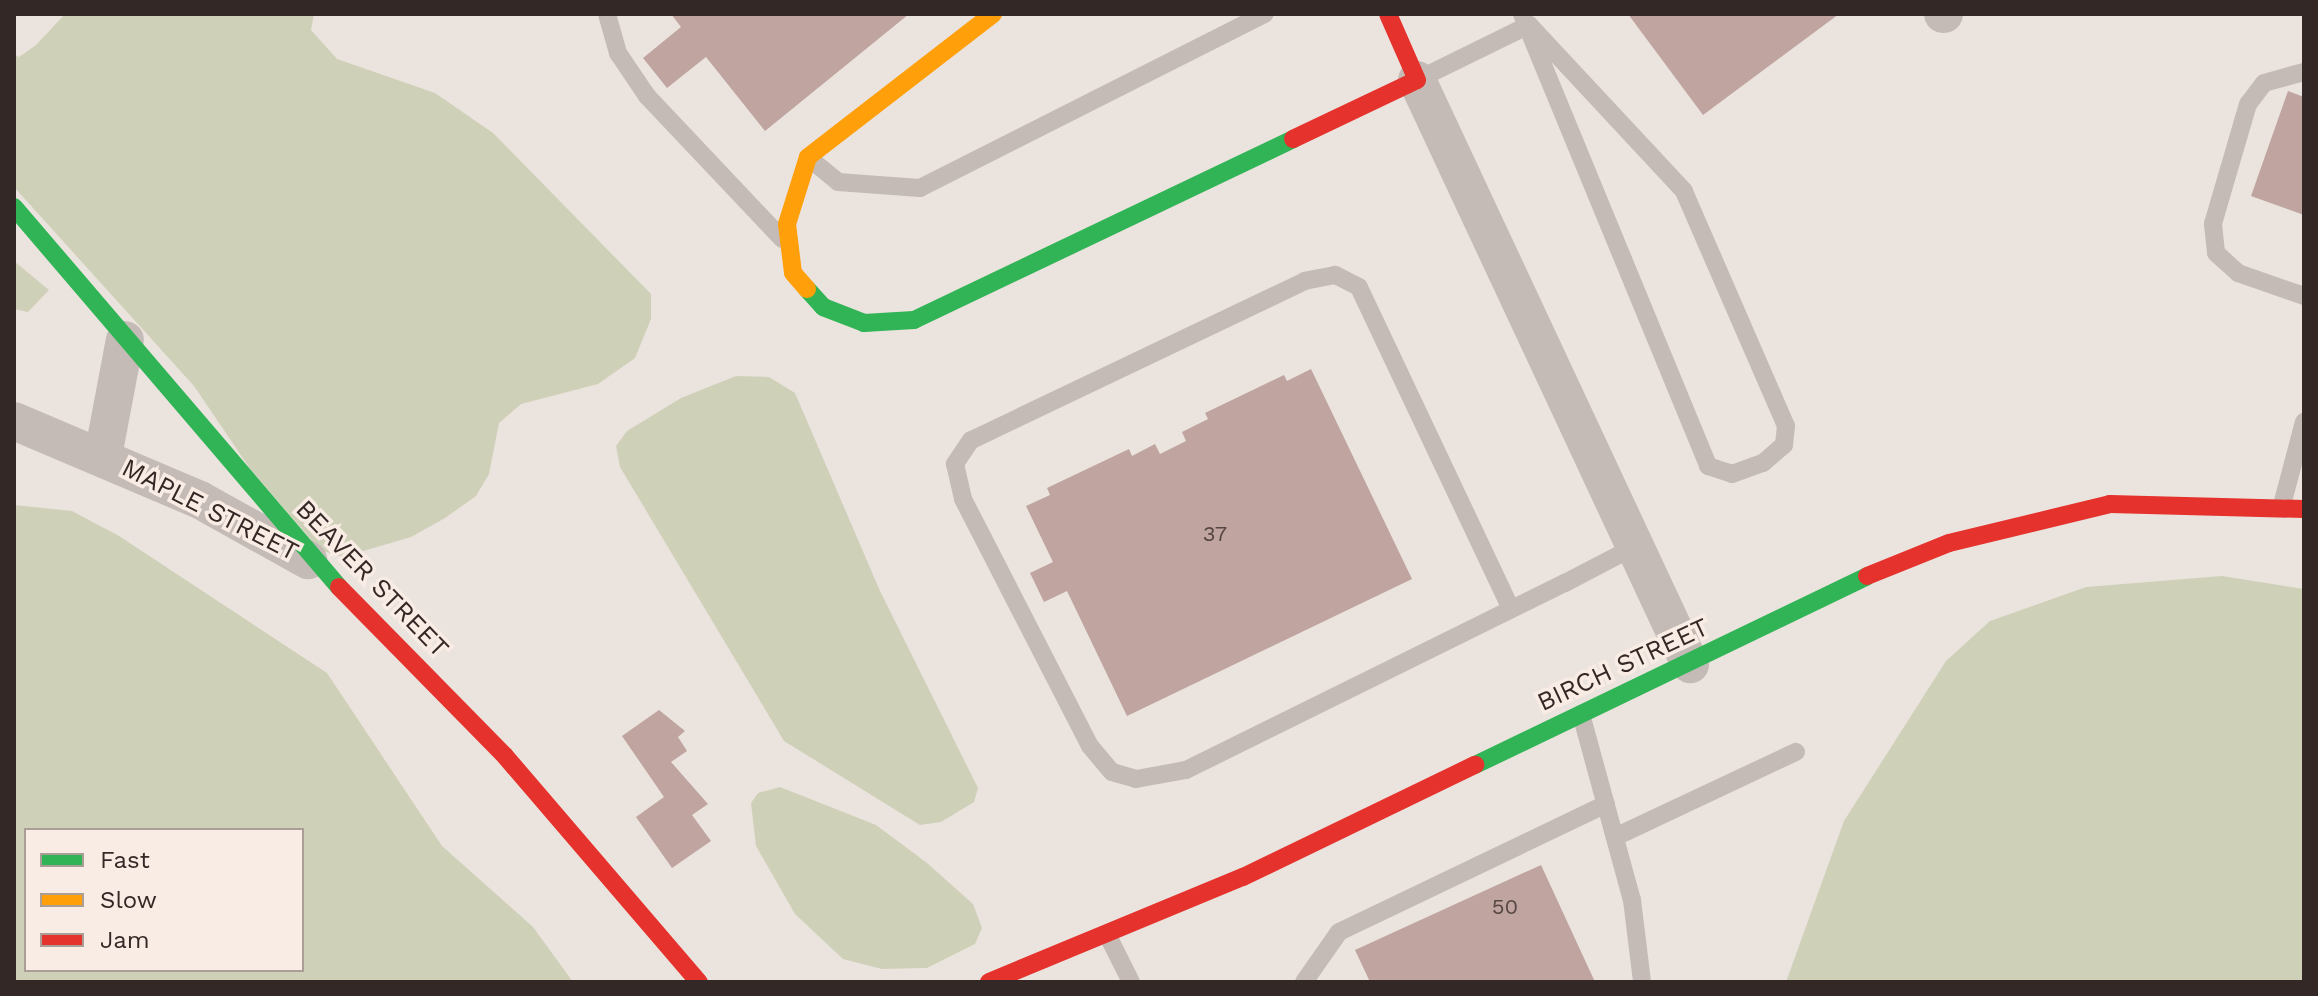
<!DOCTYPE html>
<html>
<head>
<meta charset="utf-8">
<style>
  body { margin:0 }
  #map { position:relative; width:2318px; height:996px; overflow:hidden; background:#ebe3de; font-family:"Work Sans",sans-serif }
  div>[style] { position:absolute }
  .green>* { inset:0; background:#cfd0b8 }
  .building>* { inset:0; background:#bfa49f }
  .lane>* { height:18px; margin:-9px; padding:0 9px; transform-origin:9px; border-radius:9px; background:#c4bbb7 }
  .street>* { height:38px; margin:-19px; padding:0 19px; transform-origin:19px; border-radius:19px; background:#c4bbb7 }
  .fast>* { height:18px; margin:-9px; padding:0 9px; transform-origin:9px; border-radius:9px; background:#30b455 }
  .slow>* { height:18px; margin:-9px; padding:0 9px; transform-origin:9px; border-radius:9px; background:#ff9f0a }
  .jam>* { height:18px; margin:-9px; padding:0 9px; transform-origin:9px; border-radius:9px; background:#e5322d }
  span { translate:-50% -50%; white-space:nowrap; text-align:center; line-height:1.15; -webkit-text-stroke:7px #f9ece4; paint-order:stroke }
  .number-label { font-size:22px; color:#574744 }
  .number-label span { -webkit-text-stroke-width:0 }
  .street-label { font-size:26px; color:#342826 }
  .frame { position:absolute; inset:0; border:16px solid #342826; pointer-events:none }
  .legend { position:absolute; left:24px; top:828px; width:280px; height:144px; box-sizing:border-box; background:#f9ece4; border:2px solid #aa9e98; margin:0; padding:10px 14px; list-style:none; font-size:24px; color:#342826 }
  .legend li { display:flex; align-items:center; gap:16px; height:40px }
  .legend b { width:40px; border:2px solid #aa9e98 }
</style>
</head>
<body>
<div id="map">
  <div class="green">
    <i style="clip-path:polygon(65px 14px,314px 14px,311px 30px,337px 59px,435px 93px,493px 133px,651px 294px,651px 319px,635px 358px,598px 384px,521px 404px,499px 423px,489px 474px,476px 496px,445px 518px,411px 537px,343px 557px,320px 550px,251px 470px,194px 386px,14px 187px,14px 54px,19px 57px,36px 45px)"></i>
    <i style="clip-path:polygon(14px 261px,49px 290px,28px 312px,14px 309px)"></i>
    <i style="clip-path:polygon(736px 376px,769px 377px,795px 393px,880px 591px,978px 788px,974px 802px,941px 822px,920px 825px,784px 741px,620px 467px,616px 446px,627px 431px,681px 398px)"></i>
    <i style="clip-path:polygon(evenodd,14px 505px,72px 511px,119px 536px,327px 673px,442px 846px,533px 927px,573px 982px,14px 982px,14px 505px,302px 830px,302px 970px,26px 970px,26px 830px,302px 830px)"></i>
    <i style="clip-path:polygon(2222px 576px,2304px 589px,2304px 982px,1786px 982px,1844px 821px,1946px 661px,1990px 621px,2086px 587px)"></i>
    <i style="clip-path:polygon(780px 787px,876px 825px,927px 863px,973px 904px,982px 928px,975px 944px,927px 968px,882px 969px,843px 959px,795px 914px,756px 846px,751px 803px,758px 793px)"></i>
  </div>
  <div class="building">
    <i style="clip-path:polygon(671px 14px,909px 14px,765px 131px,706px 57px,667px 88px,643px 58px,681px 27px)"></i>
    <i style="clip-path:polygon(1628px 14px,1839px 14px,1703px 115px)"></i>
    <i style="clip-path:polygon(2288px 91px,2304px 97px,2304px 215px,2251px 196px)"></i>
    <i style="clip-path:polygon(1311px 369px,1412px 579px,1127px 716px,1067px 591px,1044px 602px,1030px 573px,1053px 562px,1026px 506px,1050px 495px,1047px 488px,1129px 449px,1132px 456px,1155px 444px,1160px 454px,1186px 441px,1182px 432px,1208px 419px,1205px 413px,1284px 375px,1287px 381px)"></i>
    <i style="clip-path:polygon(659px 710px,685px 731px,678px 737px,687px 751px,671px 762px,708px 804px,692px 815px,711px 841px,672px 868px,636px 817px,664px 797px,622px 736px)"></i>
    <i style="clip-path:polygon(1541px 865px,1595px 982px,1370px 982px,1355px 950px)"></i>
  </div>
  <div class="lane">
    <i style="left:607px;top:14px;width:41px;rotate:74.2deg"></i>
    <i style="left:618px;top:53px;width:52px;rotate:56deg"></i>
    <i style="left:647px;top:96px;width:197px;rotate:46.6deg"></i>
    <i style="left:1522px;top:14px;width:489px;rotate:67.6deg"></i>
    <i style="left:1708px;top:466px;width:25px;rotate:18deg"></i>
    <i style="left:1732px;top:474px;width:33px;rotate:-20deg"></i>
    <i style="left:1763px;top:463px;width:28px;rotate:-41deg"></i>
    <i style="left:1784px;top:445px;width:19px;rotate:-84deg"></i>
    <i style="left:1786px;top:426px;width:256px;rotate:-113.5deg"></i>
    <i style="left:1684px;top:191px;width:227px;rotate:-133deg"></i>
    <i style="left:2304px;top:72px;width:41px;rotate:164.6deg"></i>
    <i style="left:2264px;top:83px;width:26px;rotate:127deg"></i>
    <i style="left:2248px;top:104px;width:125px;rotate:106.3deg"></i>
    <i style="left:2213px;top:224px;width:29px;rotate:84deg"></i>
    <i style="left:2216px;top:253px;width:30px;rotate:42deg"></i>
    <i style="left:2238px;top:273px;width:70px;rotate:19.2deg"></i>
    <i style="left:1417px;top:80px;width:125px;rotate:-26.2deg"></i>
    <i style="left:810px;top:159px;width:36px;rotate:39deg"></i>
    <i style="left:838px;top:182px;width:82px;rotate:4.2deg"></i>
    <i style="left:920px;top:188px;width:386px;rotate:-26.8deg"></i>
    <i style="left:2282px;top:505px;width:86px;rotate:-75.2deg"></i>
    <i style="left:1511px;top:609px;width:356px;rotate:-115.3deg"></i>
    <i style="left:1359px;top:287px;width:27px;rotate:-153deg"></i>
    <i style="left:1335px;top:275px;width:31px;rotate:169deg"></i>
    <i style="left:1305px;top:281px;width:370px;rotate:154.5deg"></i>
    <i style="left:971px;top:440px;width:29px;rotate:124deg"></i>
    <i style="left:955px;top:464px;width:36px;rotate:77deg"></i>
    <i style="left:963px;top:499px;width:278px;rotate:62.8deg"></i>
    <i style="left:1090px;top:746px;width:34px;rotate:50deg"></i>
    <i style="left:1112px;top:772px;width:25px;rotate:16deg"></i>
    <i style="left:1136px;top:779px;width:51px;rotate:-10.2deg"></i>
    <i style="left:1186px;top:770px;width:423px;rotate:-26.3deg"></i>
    <i style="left:1565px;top:583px;width:78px;rotate:-27.6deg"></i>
    <i style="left:1581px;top:714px;width:193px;rotate:74.7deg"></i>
    <i style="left:1632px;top:900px;width:83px;rotate:83deg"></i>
    <i style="left:1615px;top:837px;width:200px;rotate:-25.2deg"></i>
    <i style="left:1107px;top:934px;width:54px;rotate:63.4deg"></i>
    <i style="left:1304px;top:982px;width:61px;rotate:-55deg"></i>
    <i style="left:1339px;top:932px;width:296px;rotate:-25.6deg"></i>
  </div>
  <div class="street">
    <i style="left:1943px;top:14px;width:1px"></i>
    <i style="left:1417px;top:80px;width:645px;rotate:64.95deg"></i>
    <i style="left:14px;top:421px;width:202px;rotate:23deg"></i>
    <i style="left:200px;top:500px;width:124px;rotate:29.1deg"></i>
    <i style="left:103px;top:456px;width:118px;rotate:-79.3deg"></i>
  </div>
  <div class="fast">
    <i style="left:14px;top:207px;width:500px;rotate:49.46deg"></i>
    <i style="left:807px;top:289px;width:24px;rotate:48deg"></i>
    <i style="left:823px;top:307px;width:44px;rotate:21.3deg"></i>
    <i style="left:864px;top:323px;width:50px;rotate:-3.4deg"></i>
    <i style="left:914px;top:320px;width:420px;rotate:-25.5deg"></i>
    <i style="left:1475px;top:765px;width:435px;rotate:-25.7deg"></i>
  </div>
  <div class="slow">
    <i style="left:807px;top:289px;width:21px;rotate:-131deg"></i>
    <i style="left:793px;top:273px;width:49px;rotate:-97deg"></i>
    <i style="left:787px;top:224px;width:70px;rotate:-72.6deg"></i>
    <i style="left:808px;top:157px;width:234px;rotate:-37.7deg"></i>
  </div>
  <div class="jam">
    <i style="left:1293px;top:139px;width:137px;rotate:-25.4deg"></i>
    <i style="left:1417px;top:80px;width:72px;rotate:-113.7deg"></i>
    <i style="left:1867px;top:576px;width:88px;rotate:-21.9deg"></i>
    <i style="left:1949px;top:543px;width:166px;rotate:-13.6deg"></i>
    <i style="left:2110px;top:504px;width:194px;rotate:1.5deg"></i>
    <i style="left:339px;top:587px;width:237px;rotate:45.5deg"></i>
    <i style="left:505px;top:756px;width:298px;rotate:49.4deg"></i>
    <i style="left:989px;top:982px;width:275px;rotate:-22.5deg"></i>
    <i style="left:1243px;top:877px;width:258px;rotate:-25.8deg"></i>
  </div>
  <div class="number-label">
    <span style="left:1215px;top:534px">37</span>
    <span style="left:1505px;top:907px">50</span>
  </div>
  <div class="street-label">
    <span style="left:210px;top:510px;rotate:27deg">MAPLE STREET</span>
    <span style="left:372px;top:579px;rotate:46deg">BEAVER STREET</span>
    <span style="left:1623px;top:665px;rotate:-25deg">BIRCH STREET</span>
  </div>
  <div class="frame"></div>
  <ul class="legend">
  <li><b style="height:10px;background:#30b455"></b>Fast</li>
  <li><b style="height:10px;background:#ff9f0a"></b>Slow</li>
  <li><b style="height:10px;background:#e5322d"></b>Jam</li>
  </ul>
</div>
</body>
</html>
